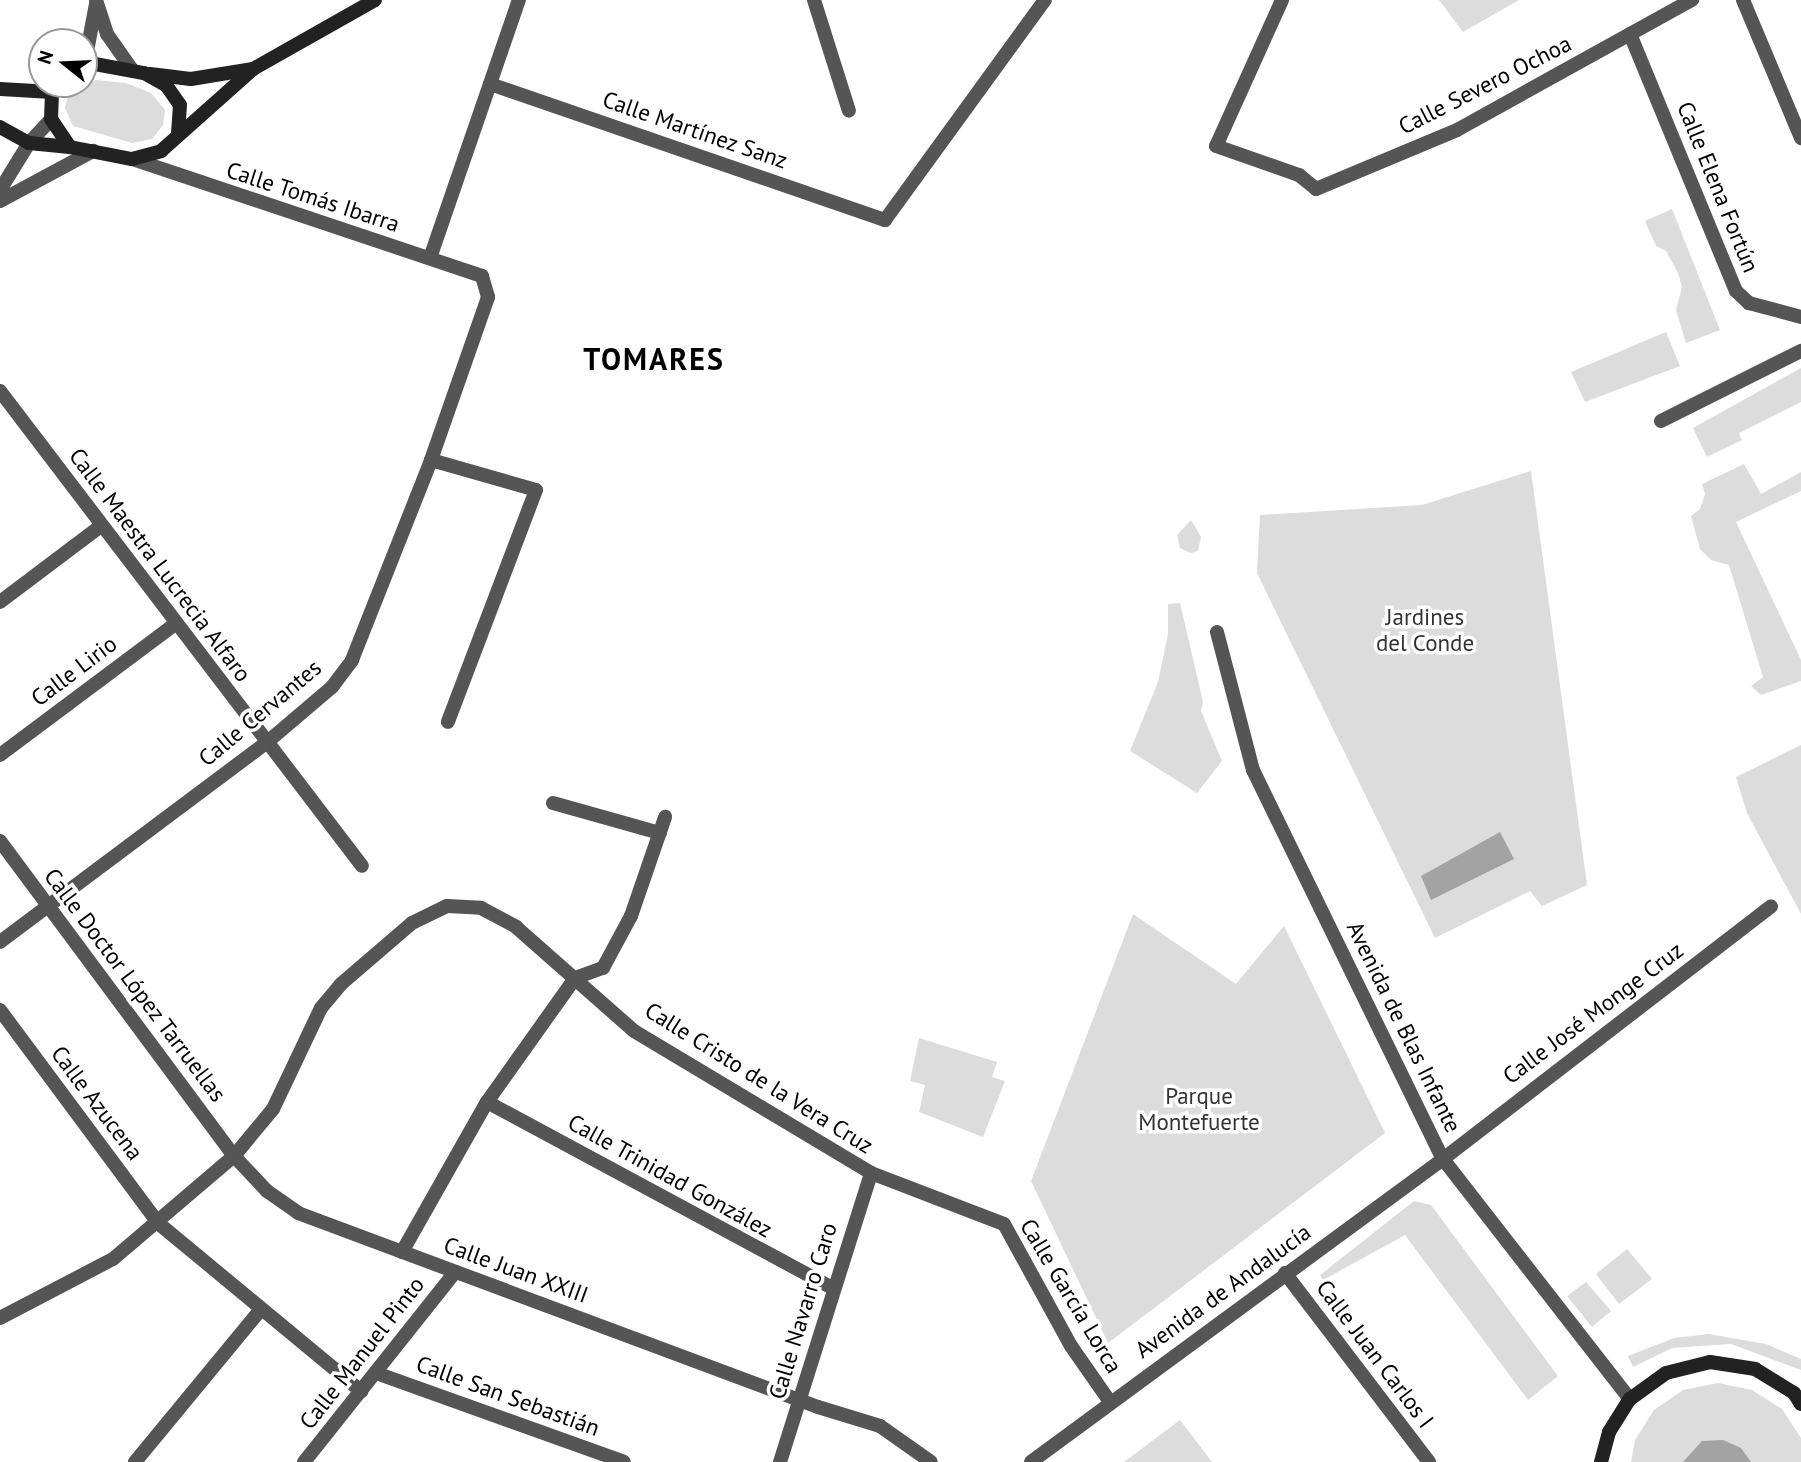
<!DOCTYPE html>
<html>
<head>
<meta charset="utf-8">
<style>
  body { margin:0 }
  #map { position:relative; width:1801px; height:1462px; overflow:hidden; background:#fff; font-family:"PT Sans",sans-serif }
  div>[style] { position:absolute }
  .green>* { inset:0; background:#dcdcdc }
  .water>* { inset:0; background:#a3a3a3 }
  .street>* { height:14px; margin:-7px; padding:0 7px; transform-origin:7px; border-radius:7px; background:#555 }
  .secondary>* { height:14px; margin:-7px; padding:0 7px; transform-origin:7px; border-radius:7px; background:#222 }
  span { translate:-50% -50%; white-space:nowrap; text-align:center; line-height:1.15; -webkit-text-stroke:7px #fff; paint-order:stroke }
  .street-label { font-size:23px; color:#000 }
  .park-label { font-size:23px; color:#333 }
  .district-label { font-size:30px; color:#000; font-weight:700; letter-spacing:2px }
  .north { position:absolute; left:28px; top:28px; width:70px; height:70px; box-sizing:border-box; background:#fff; border:2px solid #999; border-radius:50%; rotate:288deg; font-size:19px; font-weight:700; line-height:28px; text-align:center; color:#000 }
  .north::after { content:''; display:block; margin:auto; width:24px; height:32px; background:#000; clip-path:polygon(50% 0,100% 100%,50% 72%,0 100%) }
</style>
</head>
<body>
<div id="map">
  <div class="green">
    <i style="clip-path:polygon(1439px 0,1519px 0,1463px 32px)"></i>
    <i style="clip-path:polygon(96px 80px,126px 83px,151px 93px,165px 110px,163px 125px,152px 139px,132px 143px,73px 126px,65px 108px,69px 93px)"></i>
    <i style="clip-path:polygon(1672px 209px,1720px 330px,1686px 343px,1676px 310px,1682px 287px,1678px 273px,1666px 251px,1656px 246px,1645px 221px)"></i>
    <i style="clip-path:polygon(1666px 332px,1680px 366px,1585px 402px,1571px 372px)"></i>
    <i style="clip-path:polygon(1801px 368px,1801px 402px,1739px 433px,1742px 440px,1707px 457px,1693px 428px)"></i>
    <i style="clip-path:polygon(1744px 464px,1761px 494px,1801px 472px,1801px 491px,1736px 522px,1801px 660px,1801px 681px,1761px 695px,1751px 686px,1763px 677px,1729px 565px,1711px 560px,1700px 549px,1691px 516px,1700px 509px,1705px 494px,1702px 484px)"></i>
    <i style="clip-path:polygon(1531px 471px,1587px 885px,1542px 906px,1530px 891px,1435px 938px,1257px 573px,1260px 515px,1422px 505px)"></i>
    <i style="clip-path:polygon(1191px 520px,1201px 537px,1198px 551px,1191px 553px,1180px 548px,1177px 535px)"></i>
    <i style="clip-path:polygon(1180px 603px,1203px 702px,1201px 711px,1222px 761px,1197px 793px,1130px 751px,1158px 682px,1168px 634px,1168px 604px)"></i>
    <i style="clip-path:polygon(1801px 745px,1801px 914px,1747px 813px,1736px 777px)"></i>
    <i style="clip-path:polygon(1133px 914px,1236px 984px,1284px 926px,1385px 1133px,1108px 1343px,1031px 1181px)"></i>
    <i style="clip-path:polygon(919px 1038px,997px 1062px,992px 1077px,1005px 1081px,983px 1137px,919px 1112px,925px 1085px,910px 1081px)"></i>
    <i style="clip-path:polygon(1414px 1201px,1431px 1205px,1558px 1376px,1528px 1400px,1405px 1235px,1323px 1280px,1320px 1275px)"></i>
    <i style="clip-path:polygon(1627px 1249px,1652px 1279px,1619px 1304px,1596px 1274px)"></i>
    <i style="clip-path:polygon(1586px 1282px,1611px 1311px,1592px 1327px,1567px 1296px)"></i>
    <i style="clip-path:polygon(1709px 1334px,1766px 1344px,1801px 1359px,1801px 1370px,1731px 1344px,1672px 1348px,1633px 1367px,1628px 1356px,1674px 1338px)"></i>
    <i style="clip-path:polygon(1718px 1383px,1752px 1390px,1782px 1409px,1801px 1438px,1801px 1462px,1631px 1462px,1635px 1440px,1654px 1410px,1683px 1390px)"></i>
    <i style="clip-path:polygon(1180px 1420px,1212px 1462px,1124px 1462px)"></i>
  </div>
  <div class="water">
    <i style="clip-path:polygon(1500px 832px,1514px 859px,1431px 900px,1421px 876px)"></i>
    <i style="clip-path:polygon(1723px 1440px,1741px 1448px,1751px 1462px,1683px 1462px,1702px 1441px)"></i>
  </div>
  <div class="street">
    <i style="left:96px;top:0;width:36px;rotate:72deg"></i>
    <i style="left:107px;top:34px;width:45px;rotate:54.9deg"></i>
    <i style="left:814px;top:0;width:116px;rotate:72.5deg"></i>
    <i style="left:1282px;top:0;width:160px;rotate:114.3deg"></i>
    <i style="left:1216px;top:146px;width:88px;rotate:19.3deg"></i>
    <i style="left:1299px;top:175px;width:22px;rotate:39deg"></i>
    <i style="left:1316px;top:189px;width:153px;rotate:-22.7deg"></i>
    <i style="left:1457px;top:130px;width:269px;rotate:-29deg"></i>
    <i style="left:1743px;top:0;width:150px;rotate:67.2deg"></i>
    <i style="left:1630px;top:34px;width:278px;rotate:67.6deg"></i>
    <i style="left:1736px;top:291px;width:18px;rotate:43deg"></i>
    <i style="left:1749px;top:303px;width:54px;rotate:15.1deg"></i>
    <i style="left:85px;top:62px;width:59px;rotate:-79.3deg"></i>
    <i style="left:490px;top:84px;width:418px;rotate:19deg"></i>
    <i style="left:885px;top:220px;width:272px;rotate:-54deg"></i>
    <i style="left:0;top:190px;width:55px;rotate:-58.3deg"></i>
    <i style="left:29px;top:143px;width:33px;rotate:-47deg"></i>
    <i style="left:0;top:201px;width:106px;rotate:-28.3deg"></i>
    <i style="left:430px;top:258px;width:273px;rotate:-71deg"></i>
    <i style="left:0;top:391px;width:597px;rotate:52.69deg"></i>
    <i style="left:1661px;top:421px;width:157px;rotate:-26.6deg"></i>
    <i style="left:431px;top:460px;width:109px;rotate:15.9deg"></i>
    <i style="left:536px;top:490px;width:248px;rotate:110.8deg"></i>
    <i style="left:0;top:602px;width:126px;rotate:-37deg"></i>
    <i style="left:1217px;top:632px;width:143px;rotate:75.4deg"></i>
    <i style="left:1253px;top:770px;width:433px;rotate:64deg"></i>
    <i style="left:1443px;top:1159px;width:304px;rotate:52.1deg"></i>
    <i style="left:0;top:755px;width:219px;rotate:-36.8deg"></i>
    <i style="left:553px;top:803px;width:111px;rotate:15.7deg"></i>
    <i style="left:0;top:841px;width:392px;rotate:53.4deg"></i>
    <i style="left:234px;top:1156px;width:48px;rotate:46.7deg"></i>
    <i style="left:267px;top:1191px;width:38px;rotate:35deg"></i>
    <i style="left:298px;top:1213px;width:555px;rotate:20.46deg"></i>
    <i style="left:818px;top:1407px;width:65px;rotate:17deg"></i>
    <i style="left:880px;top:1426px;width:62px;rotate:35.2deg"></i>
    <i style="left:0;top:942px;width:331px;rotate:-36.8deg"></i>
    <i style="left:265px;top:744px;width:88px;rotate:-40.4deg"></i>
    <i style="left:332px;top:687px;width:34px;rotate:-53deg"></i>
    <i style="left:352px;top:660px;width:215px;rotate:-68.4deg"></i>
    <i style="left:431px;top:460px;width:173px;rotate:-70.7deg"></i>
    <i style="left:488px;top:297px;width:22px;rotate:-106deg"></i>
    <i style="left:482px;top:276px;width:369px;rotate:-161.5deg"></i>
    <i style="left:0;top:1010px;width:265px;rotate:53.4deg"></i>
    <i style="left:158px;top:1223px;width:264px;rotate:39.6deg"></i>
    <i style="left:487px;top:1102px;width:393px;rotate:28.3deg"></i>
    <i style="left:402px;top:1252px;width:172px;rotate:-60.5deg"></i>
    <i style="left:487px;top:1102px;width:152px;rotate:-54.6deg"></i>
    <i style="left:575px;top:978px;width:30px;rotate:-20deg"></i>
    <i style="left:603px;top:968px;width:59px;rotate:-61.7deg"></i>
    <i style="left:631px;top:916px;width:105px;rotate:-71deg"></i>
    <i style="left:1285px;top:1273px;width:238px;rotate:52.7deg"></i>
    <i style="left:0;top:1318px;width:127px;rotate:-27.6deg"></i>
    <i style="left:113px;top:1259px;width:159px;rotate:-40.4deg"></i>
    <i style="left:234px;top:1156px;width:61px;rotate:-50.3deg"></i>
    <i style="left:273px;top:1109px;width:112px;rotate:-64.6deg"></i>
    <i style="left:321px;top:1008px;width:31px;rotate:-50deg"></i>
    <i style="left:341px;top:984px;width:94px;rotate:-40.7deg"></i>
    <i style="left:412px;top:923px;width:39px;rotate:-26deg"></i>
    <i style="left:447px;top:906px;width:34px;rotate:3deg"></i>
    <i style="left:481px;top:908px;width:40px;rotate:28deg"></i>
    <i style="left:516px;top:927px;width:157px;rotate:41.4deg"></i>
    <i style="left:634px;top:1031px;width:276px;rotate:30.9deg"></i>
    <i style="left:871px;top:1173px;width:142px;rotate:21deg"></i>
    <i style="left:1004px;top:1224px;width:139px;rotate:61.2deg"></i>
    <i style="left:1071px;top:1346px;width:68px;rotate:55.1deg"></i>
    <i style="left:376px;top:1373px;width:263px;rotate:19.7deg"></i>
    <i style="left:135px;top:1462px;width:198px;rotate:-50.5deg"></i>
    <i style="left:304px;top:1462px;width:243px;rotate:-51.5deg"></i>
    <i style="left:780px;top:1462px;width:303px;rotate:-72.5deg"></i>
    <i style="left:1031px;top:1462px;width:511px;rotate:-36.33deg"></i>
    <i style="left:1443px;top:1159px;width:414px;rotate:-37.6deg"></i>
  </div>
  <div class="secondary">
    <i style="left:84px;top:62px;width:61px;rotate:10.4deg"></i>
    <i style="left:144px;top:73px;width:25px;rotate:29deg"></i>
    <i style="left:166px;top:85px;width:24px;rotate:55deg"></i>
    <i style="left:180px;top:105px;width:30px;rotate:94deg"></i>
    <i style="left:150px;top:74px;width:41px;rotate:7deg"></i>
    <i style="left:191px;top:79px;width:63px;rotate:-9.2deg"></i>
    <i style="left:58px;top:84px;width:10px;rotate:127deg"></i>
    <i style="left:52px;top:92px;width:27px;rotate:92deg"></i>
    <i style="left:51px;top:119px;width:34px;rotate:56deg"></i>
    <i style="left:70px;top:147px;width:63px;rotate:11deg"></i>
    <i style="left:132px;top:159px;width:30px;rotate:-15deg"></i>
    <i style="left:161px;top:151px;width:123px;rotate:-41.7deg"></i>
    <i style="left:253px;top:69px;width:140px;rotate:-29.5deg"></i>
    <i style="left:0;top:89px;width:52px;rotate:3.3deg"></i>
    <i style="left:0;top:127px;width:33px;rotate:29deg"></i>
    <i style="left:29px;top:143px;width:41px;rotate:5.6deg"></i>
    <i style="left:1601px;top:1462px;width:31px;rotate:-75deg"></i>
    <i style="left:1609px;top:1432px;width:39px;rotate:-58deg"></i>
    <i style="left:1630px;top:1399px;width:44px;rotate:-35.8deg"></i>
    <i style="left:1666px;top:1373px;width:45px;rotate:-14deg"></i>
    <i style="left:1710px;top:1362px;width:46px;rotate:8.8deg"></i>
    <i style="left:1755px;top:1369px;width:46px;rotate:31.6deg"></i>
    <i style="left:1794px;top:1393px;width:13px;rotate:58deg"></i>
  </div>
  <div class="street-label">
    <span style="left:1485px;top:85px;rotate:-27deg">Calle Severo Ochoa</span>
    <span style="left:695px;top:130px;rotate:19deg">Calle Martínez Sanz</span>
    <span style="left:1718px;top:187px;rotate:68deg">Calle Elena Fortún</span>
    <span style="left:313px;top:197px;rotate:18deg">Calle Tomás Ibarra</span>
    <span style="left:160px;top:565px;rotate:53deg">Calle Maestra Lucrecia Alfaro</span>
    <span style="left:74px;top:671px;rotate:-37deg">Calle Lirio</span>
    <span style="left:260px;top:713px;rotate:-40deg">Calle Cervantes</span>
    <span style="left:135px;top:985px;rotate:53deg">Calle Doctor López Tarruellas</span>
    <span style="left:1593px;top:1013px;rotate:-37deg">Calle José Monge Cruz</span>
    <span style="left:1404px;top:1027px;rotate:64deg">Avenida de Blas Infante</span>
    <span style="left:759px;top:1078px;rotate:32deg">Calle Cristo de la Vera Cruz</span>
    <span style="left:97px;top:1103px;rotate:53deg">Calle Azucena</span>
    <span style="left:670px;top:1176px;rotate:29deg">Calle Trinidad González</span>
    <span style="left:516px;top:1270px;rotate:20deg">Calle Juan XXIII</span>
    <span style="left:1223px;top:1291px;rotate:-36deg">Avenida de Andalucía</span>
    <span style="left:1071px;top:1296px;rotate:59deg">Calle García Lorca</span>
    <span style="left:803px;top:1311px;rotate:-73deg">Calle Navarro Caro</span>
    <span style="left:362px;top:1353px;rotate:-52deg">Calle Manuel Pinto</span>
    <span style="left:1375px;top:1354px;rotate:53deg">Calle Juan Carlos I</span>
    <span style="left:508px;top:1396px;rotate:20deg">Calle San Sebastián</span>
  </div>
  <div class="park-label">
    <span style="left:1425px;top:630px">Jardines<br>del Conde</span>
    <span style="left:1199px;top:1109px">Parque<br>Montefuerte</span>
  </div>
  <div class="district-label">
    <span style="left:654px;top:359px">TOMARES</span>
  </div>
  <div class="north">N</div>
</div>
</body>
</html>
